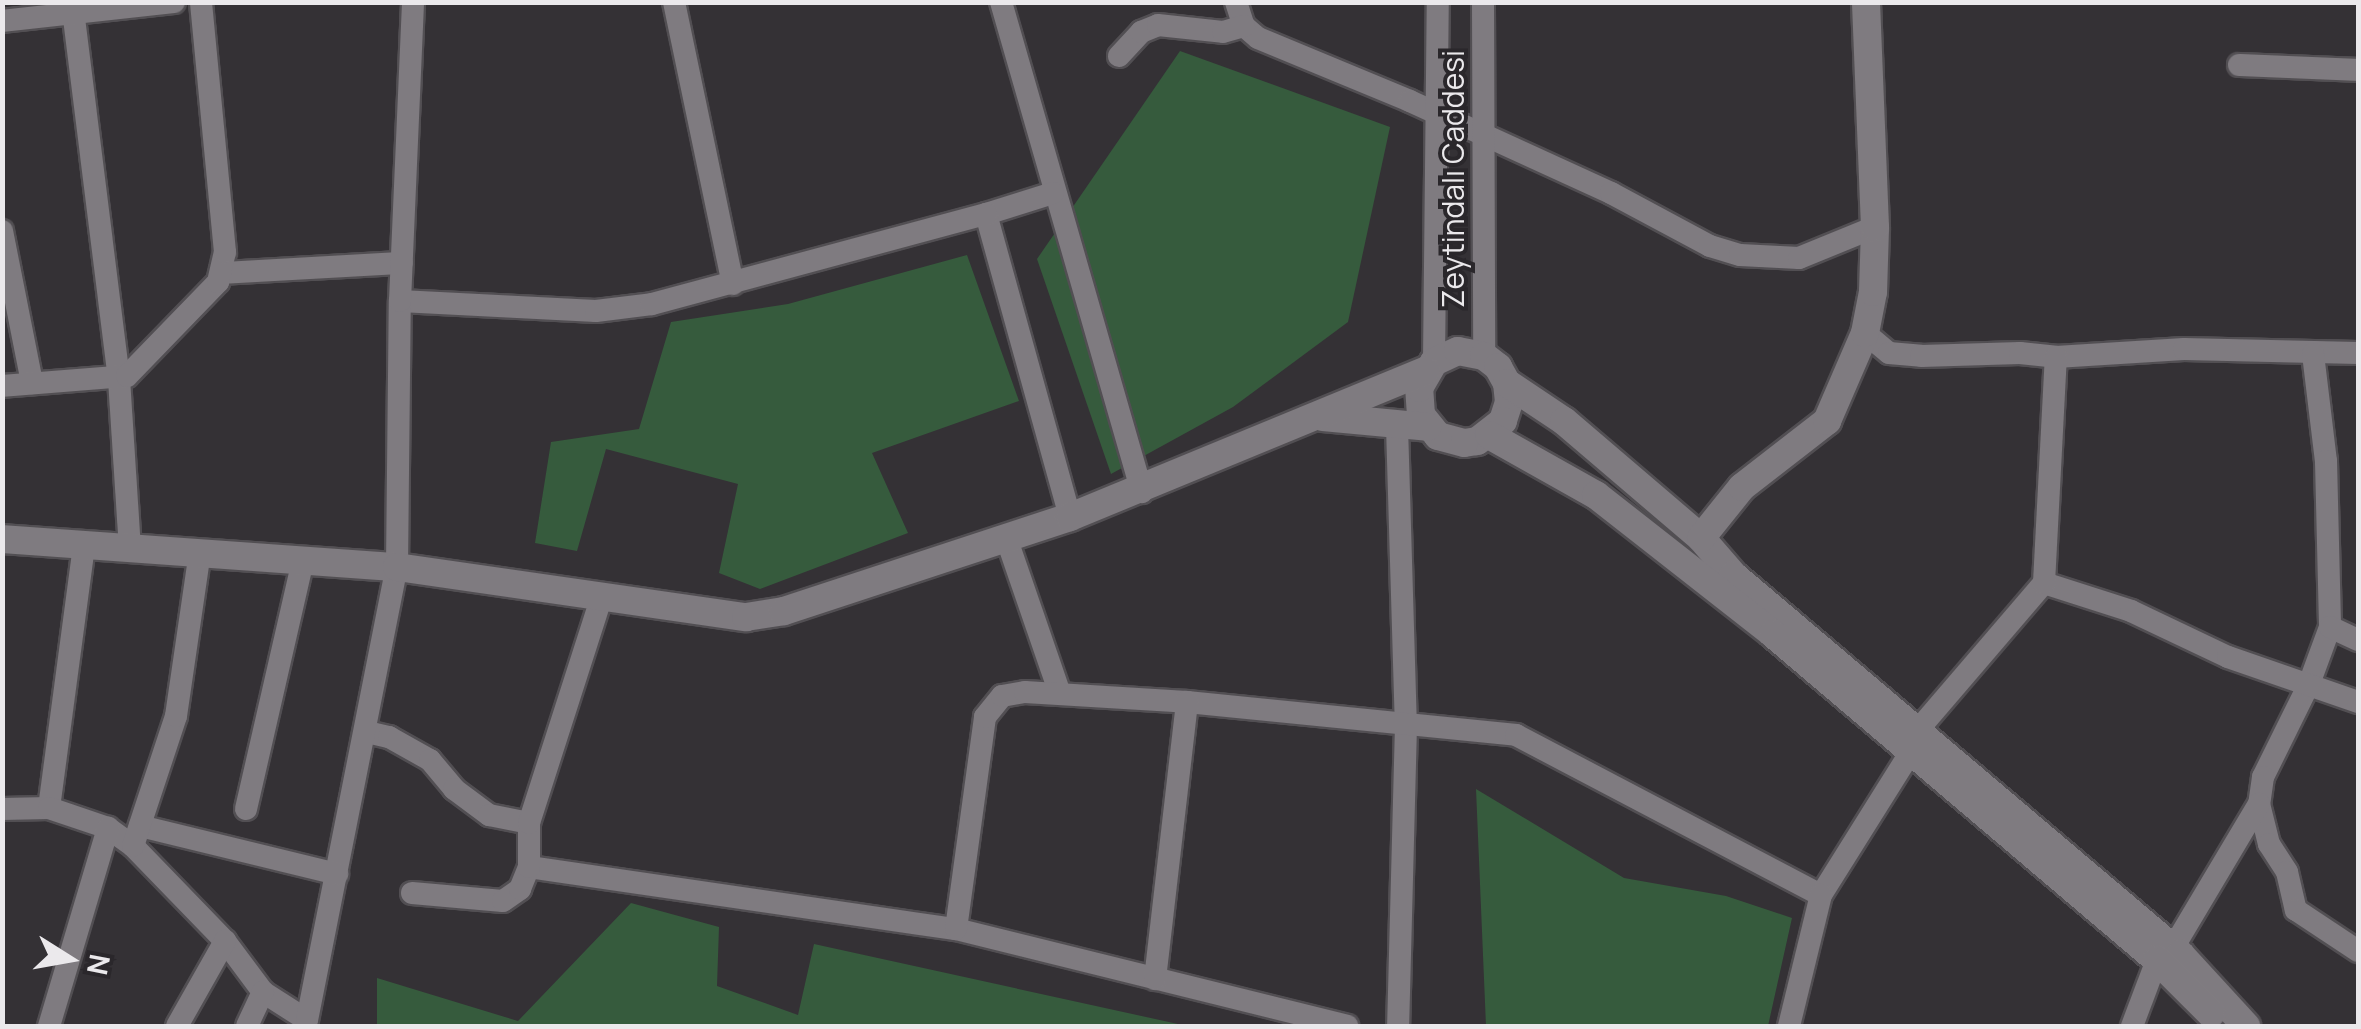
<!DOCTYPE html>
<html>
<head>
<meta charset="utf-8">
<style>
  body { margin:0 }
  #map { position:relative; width:2361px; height:1029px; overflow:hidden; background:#343135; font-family:Manrope,sans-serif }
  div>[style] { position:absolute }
  .green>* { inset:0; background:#365b3d }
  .roads { filter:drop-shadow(2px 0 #524f53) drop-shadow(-2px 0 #524f53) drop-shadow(0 2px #524f53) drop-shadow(0 -2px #524f53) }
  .minor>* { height:22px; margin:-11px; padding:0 11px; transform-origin:11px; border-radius:11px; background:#7f7b80 }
  .tertiary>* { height:28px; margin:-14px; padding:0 14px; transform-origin:14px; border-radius:14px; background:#7f7b80 }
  span { translate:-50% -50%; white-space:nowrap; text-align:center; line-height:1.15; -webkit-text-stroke:8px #2a272b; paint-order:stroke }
  .street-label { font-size:30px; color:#ebe9ec }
  .frame { position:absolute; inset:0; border:5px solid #ebe9ec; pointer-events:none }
  .north { position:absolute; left:20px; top:909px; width:100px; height:100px; -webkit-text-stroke:8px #2a272b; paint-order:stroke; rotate:101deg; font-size:28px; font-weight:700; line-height:40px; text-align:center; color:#ebe9ec }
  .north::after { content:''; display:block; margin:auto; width:35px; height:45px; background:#ebe9ec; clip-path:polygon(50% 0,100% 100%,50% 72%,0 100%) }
</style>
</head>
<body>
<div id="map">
  <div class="green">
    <i style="clip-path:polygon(1180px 51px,1390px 127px,1348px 322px,1233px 407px,1111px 474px,1037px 259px)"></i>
    <i style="clip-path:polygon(967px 255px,1019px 401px,872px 453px,908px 533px,760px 589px,719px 573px,738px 484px,606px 449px,577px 551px,535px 543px,551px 442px,639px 429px,671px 322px,788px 304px)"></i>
    <i style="clip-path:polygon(1476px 789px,1624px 878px,1726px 896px,1792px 918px,1768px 1026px,1486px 1026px)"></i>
    <i style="clip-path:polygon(631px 903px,719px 927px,717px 986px,798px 1015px,814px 944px,1187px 1026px,377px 1026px,377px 978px,518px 1021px)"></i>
  </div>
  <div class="roads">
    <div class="minor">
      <i style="left:72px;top:2px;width:380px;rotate:82.9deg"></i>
      <i style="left:119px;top:379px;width:169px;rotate:86.3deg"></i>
      <i style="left:674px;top:2px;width:288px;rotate:78.2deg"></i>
      <i style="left:1001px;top:2px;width:510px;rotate:73.95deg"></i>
      <i style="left:1236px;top:2px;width:25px;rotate:72deg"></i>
      <i style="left:1244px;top:26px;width:18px;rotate:41deg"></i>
      <i style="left:1258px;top:38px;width:165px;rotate:22.5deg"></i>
      <i style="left:1410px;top:101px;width:221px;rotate:24.6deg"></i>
      <i style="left:1611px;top:193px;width:112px;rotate:28.2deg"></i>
      <i style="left:1710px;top:246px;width:31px;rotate:17deg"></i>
      <i style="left:1740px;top:255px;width:59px;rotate:2.9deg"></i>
      <i style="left:1799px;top:258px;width:82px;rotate:-22.2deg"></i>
      <i style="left:1483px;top:2px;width:354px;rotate:89.8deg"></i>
      <i style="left:2px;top:21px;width:173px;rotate:-6.3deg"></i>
      <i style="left:1119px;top:56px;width:33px;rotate:-47deg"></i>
      <i style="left:1141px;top:32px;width:18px;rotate:-22deg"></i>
      <i style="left:1158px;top:25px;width:65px;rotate:6.1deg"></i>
      <i style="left:1223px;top:32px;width:22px;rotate:-16deg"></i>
      <i style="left:2239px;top:65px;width:119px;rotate:2.4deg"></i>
      <i style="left:1053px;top:193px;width:70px;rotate:162.6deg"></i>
      <i style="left:986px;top:214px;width:314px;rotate:74.5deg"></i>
      <i style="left:2px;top:231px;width:155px;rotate:78.8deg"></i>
      <i style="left:222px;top:273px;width:180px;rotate:-3.2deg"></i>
      <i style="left:400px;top:301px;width:196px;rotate:2.9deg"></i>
      <i style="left:596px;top:311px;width:56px;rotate:-7.1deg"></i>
      <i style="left:652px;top:304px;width:346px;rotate:-15.1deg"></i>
      <i style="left:1865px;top:333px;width:31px;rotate:40deg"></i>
      <i style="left:1889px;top:353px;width:32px;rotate:5deg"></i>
      <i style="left:1921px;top:356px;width:99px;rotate:-1.7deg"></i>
      <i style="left:2020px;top:353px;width:36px;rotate:6deg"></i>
      <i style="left:2056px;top:357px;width:128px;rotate:-3.6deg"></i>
      <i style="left:2184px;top:349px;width:174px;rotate:1.3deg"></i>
      <i style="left:2313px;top:354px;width:108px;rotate:83.1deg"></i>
      <i style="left:2326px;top:461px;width:166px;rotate:88.6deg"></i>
      <i style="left:2330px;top:627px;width:61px;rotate:110.2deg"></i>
      <i style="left:2309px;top:684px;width:104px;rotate:116.3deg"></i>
      <i style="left:2263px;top:777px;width:27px;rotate:98deg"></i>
      <i style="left:2259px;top:804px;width:41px;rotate:76deg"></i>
      <i style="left:2269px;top:844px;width:33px;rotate:57deg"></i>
      <i style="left:2287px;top:872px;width:39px;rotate:77deg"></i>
      <i style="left:2296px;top:910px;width:74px;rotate:33.5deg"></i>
      <i style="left:1434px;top:362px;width:360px;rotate:-89.4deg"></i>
      <i style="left:2px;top:386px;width:125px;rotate:-4.6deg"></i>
      <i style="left:127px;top:376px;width:131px;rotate:-45.9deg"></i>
      <i style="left:218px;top:282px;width:31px;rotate:-77deg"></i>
      <i style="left:225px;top:252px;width:251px;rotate:-95.5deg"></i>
      <i style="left:1397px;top:426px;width:299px;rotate:88.3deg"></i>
      <i style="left:1406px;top:725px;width:301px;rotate:91.5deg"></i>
      <i style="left:1007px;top:540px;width:160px;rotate:71deg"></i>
      <i style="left:2044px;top:583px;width:91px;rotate:17.8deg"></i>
      <i style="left:2131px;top:611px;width:107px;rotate:25.4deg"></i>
      <i style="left:2228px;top:657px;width:138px;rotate:19.1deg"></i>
      <i style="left:2330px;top:627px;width:31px;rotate:25deg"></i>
      <i style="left:1917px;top:731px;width:195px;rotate:-49.4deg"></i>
      <i style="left:2044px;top:583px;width:226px;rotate:-87deg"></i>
      <i style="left:367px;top:732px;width:23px;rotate:13deg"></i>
      <i style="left:389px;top:737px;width:47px;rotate:29.3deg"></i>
      <i style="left:430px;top:760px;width:38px;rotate:50deg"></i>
      <i style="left:454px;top:789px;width:44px;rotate:36.6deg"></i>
      <i style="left:489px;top:815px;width:41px;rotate:11.3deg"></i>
      <i style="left:49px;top:808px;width:266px;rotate:-82.4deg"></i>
      <i style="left:2px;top:809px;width:47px;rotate:-1.2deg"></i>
      <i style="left:49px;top:808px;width:62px;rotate:18.7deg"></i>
      <i style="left:108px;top:828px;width:31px;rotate:36deg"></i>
      <i style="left:133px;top:846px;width:132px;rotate:45.9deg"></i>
      <i style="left:225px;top:941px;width:64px;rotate:53.3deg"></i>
      <i style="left:263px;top:992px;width:52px;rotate:32.5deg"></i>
      <i style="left:307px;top:1020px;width:462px;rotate:-78.8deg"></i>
      <i style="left:397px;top:567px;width:266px;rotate:-89.4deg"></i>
      <i style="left:400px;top:301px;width:299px;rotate:-87.5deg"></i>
      <i style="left:246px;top:809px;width:255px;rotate:-77.1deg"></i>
      <i style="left:140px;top:826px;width:203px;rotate:13.7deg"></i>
      <i style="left:133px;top:846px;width:137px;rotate:-71.7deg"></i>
      <i style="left:176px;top:716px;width:166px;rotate:-81.7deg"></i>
      <i style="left:529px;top:867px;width:431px;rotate:8.3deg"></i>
      <i style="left:956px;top:929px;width:403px;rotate:13.9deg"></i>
      <i style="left:412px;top:893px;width:91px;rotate:5deg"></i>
      <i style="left:503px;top:901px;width:21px;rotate:-35deg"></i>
      <i style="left:520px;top:889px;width:24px;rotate:-68deg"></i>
      <i style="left:529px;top:867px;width:44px;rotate:-90deg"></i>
      <i style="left:529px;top:823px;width:235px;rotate:-72.2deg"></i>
      <i style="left:956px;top:929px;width:214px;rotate:-82.2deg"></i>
      <i style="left:985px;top:717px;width:27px;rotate:-51deg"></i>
      <i style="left:1002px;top:696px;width:23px;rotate:-10deg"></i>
      <i style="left:1025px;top:692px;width:162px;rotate:3.5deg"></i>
      <i style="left:1187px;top:702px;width:331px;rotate:5.7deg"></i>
      <i style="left:1516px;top:735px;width:344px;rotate:27.7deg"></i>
      <i style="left:1821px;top:895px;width:168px;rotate:-57.9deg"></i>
      <i style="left:2173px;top:948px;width:168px;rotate:-59.2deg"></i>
      <i style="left:1155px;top:979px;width:279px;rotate:-83.4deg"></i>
      <i style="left:49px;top:1026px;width:207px;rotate:-73.4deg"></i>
      <i style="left:177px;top:1026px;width:98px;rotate:-60.5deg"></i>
      <i style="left:247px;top:1026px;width:38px;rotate:-65deg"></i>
      <i style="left:1789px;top:1026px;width:135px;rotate:-76.3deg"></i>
      <i style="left:2132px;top:1026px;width:71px;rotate:-69.3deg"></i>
    </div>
    <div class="tertiary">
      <i style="left:1507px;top:383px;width:19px;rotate:84deg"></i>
      <i style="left:1509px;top:402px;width:20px;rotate:108deg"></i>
      <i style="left:1503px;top:421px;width:33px;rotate:142deg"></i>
      <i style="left:1477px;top:441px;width:13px;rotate:171deg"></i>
      <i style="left:1464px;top:443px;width:27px;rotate:-165deg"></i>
      <i style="left:1438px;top:436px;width:27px;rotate:-129deg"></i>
      <i style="left:1421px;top:415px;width:27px;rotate:-94deg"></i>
      <i style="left:1419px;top:388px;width:30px;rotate:-60deg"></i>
      <i style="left:1434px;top:362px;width:26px;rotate:-25deg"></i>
      <i style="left:1458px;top:351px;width:26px;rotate:11deg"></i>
      <i style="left:1484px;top:356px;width:18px;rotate:38deg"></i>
      <i style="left:1498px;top:367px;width:18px;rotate:61deg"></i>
      <i style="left:1507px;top:383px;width:69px;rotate:33.7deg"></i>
      <i style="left:1564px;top:421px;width:180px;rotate:40.5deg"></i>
      <i style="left:1701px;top:538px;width:49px;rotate:49.1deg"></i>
      <i style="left:1733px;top:575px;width:586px;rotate:40.29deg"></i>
      <i style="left:2180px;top:954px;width:98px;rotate:47.5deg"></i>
      <i style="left:1323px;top:417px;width:105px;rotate:5.4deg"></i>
      <i style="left:1489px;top:435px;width:123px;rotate:29.3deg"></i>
      <i style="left:1596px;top:495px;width:225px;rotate:38.1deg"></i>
      <i style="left:1773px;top:634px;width:504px;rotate:40.33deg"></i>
      <i style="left:2157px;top:960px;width:76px;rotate:45deg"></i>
      <i style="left:1701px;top:538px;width:65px;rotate:-51.2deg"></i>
      <i style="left:1742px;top:487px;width:108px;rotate:-37.8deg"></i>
      <i style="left:1827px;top:421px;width:96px;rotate:-66.6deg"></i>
      <i style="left:1865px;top:333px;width:42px;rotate:-79deg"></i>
      <i style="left:1873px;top:292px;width:65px;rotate:-88.2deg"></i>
      <i style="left:1875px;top:227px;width:225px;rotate:-92.3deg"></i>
      <i style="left:2px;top:539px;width:396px;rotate:4.1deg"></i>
      <i style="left:397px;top:567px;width:353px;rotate:8.2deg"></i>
      <i style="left:746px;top:617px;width:38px;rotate:-9deg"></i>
      <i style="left:784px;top:611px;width:301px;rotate:-18.2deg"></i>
      <i style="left:1070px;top:517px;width:384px;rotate:-22.4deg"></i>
    </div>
  </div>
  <div class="street-label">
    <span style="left:1453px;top:179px;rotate:-90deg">Zeytindalı Caddesi</span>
  </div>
  <div class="frame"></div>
  <div class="north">N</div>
</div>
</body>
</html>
